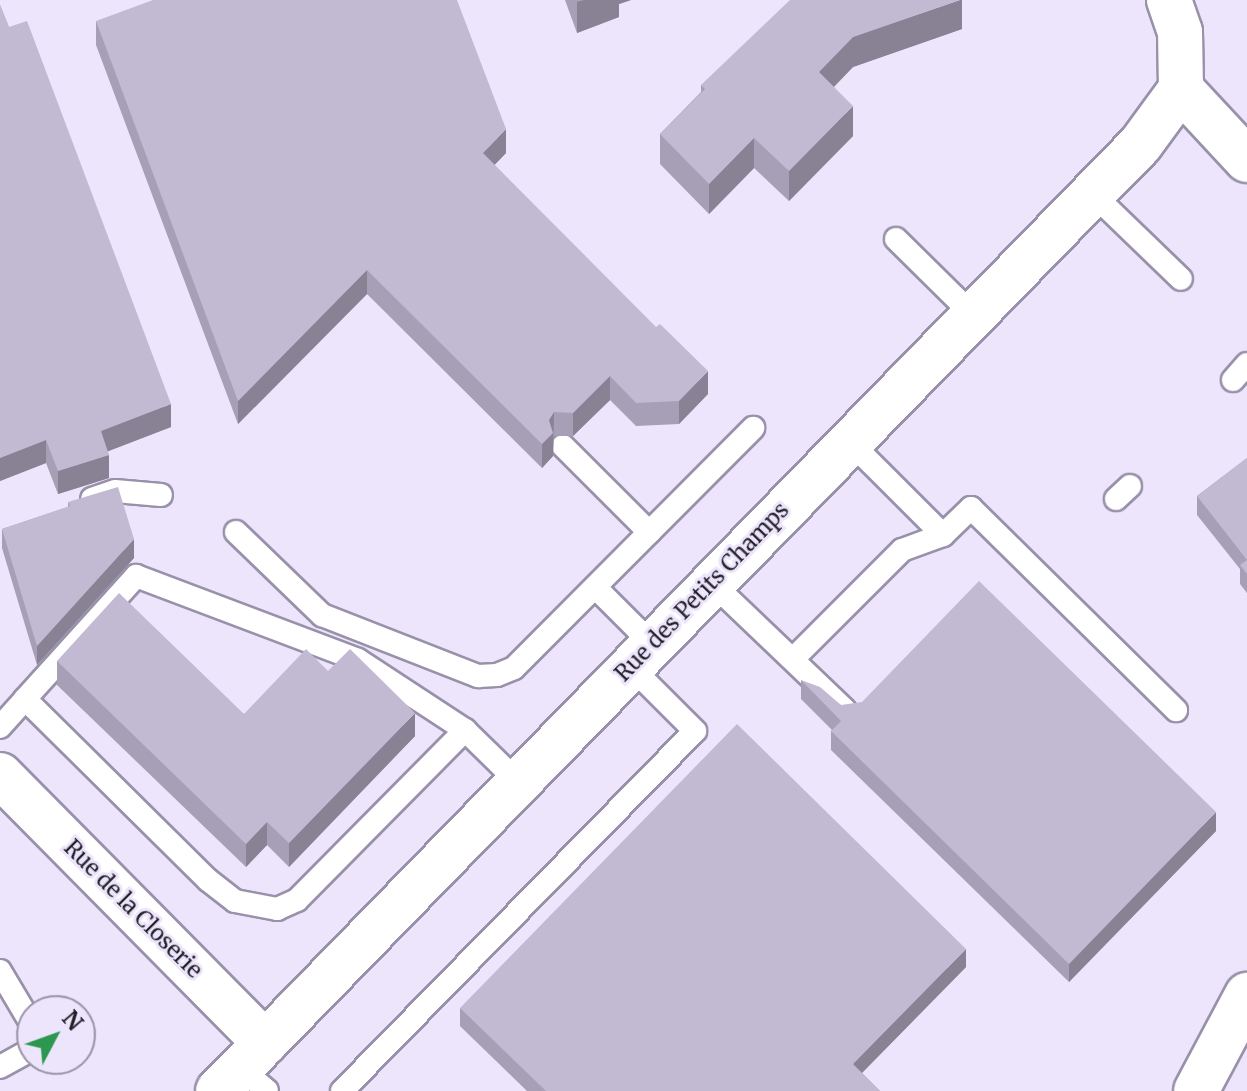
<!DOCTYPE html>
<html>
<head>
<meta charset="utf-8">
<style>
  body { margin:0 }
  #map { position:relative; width:1247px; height:1091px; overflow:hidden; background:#ece5fb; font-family:Merriweather,serif }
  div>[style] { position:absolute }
  .roads { filter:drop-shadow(2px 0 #9991aa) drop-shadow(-2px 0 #9991aa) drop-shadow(0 2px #9991aa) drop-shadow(0 -2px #9991aa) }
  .lane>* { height:22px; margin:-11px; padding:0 11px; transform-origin:11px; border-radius:11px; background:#fff }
  .street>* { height:44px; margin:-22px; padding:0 22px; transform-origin:22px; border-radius:22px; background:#fff }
  .secondary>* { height:44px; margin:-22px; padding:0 22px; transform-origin:22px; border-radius:22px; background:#fff }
  .wall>* { inset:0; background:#a79fb5 }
  .shaded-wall>* { inset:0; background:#888294 }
  .building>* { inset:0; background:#c2b9d3 }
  span { translate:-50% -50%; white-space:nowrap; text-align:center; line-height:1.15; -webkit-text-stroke:6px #ece5fb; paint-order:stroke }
  .street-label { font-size:22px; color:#211e28 }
  .north { position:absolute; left:16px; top:995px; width:80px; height:80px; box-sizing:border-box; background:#ece5fb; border:2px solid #9b95a7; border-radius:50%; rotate:49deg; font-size:22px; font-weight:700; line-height:32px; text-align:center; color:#211e28 }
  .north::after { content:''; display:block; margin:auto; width:28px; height:36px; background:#2b974f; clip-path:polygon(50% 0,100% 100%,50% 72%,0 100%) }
</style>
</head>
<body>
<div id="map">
  <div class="roads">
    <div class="lane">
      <i style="left:1093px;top:194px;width:122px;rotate:44deg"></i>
      <i style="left:896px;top:239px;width:108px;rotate:44.6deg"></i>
      <i style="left:1233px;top:380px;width:21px;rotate:-49deg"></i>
      <i style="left:849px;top:441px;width:133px;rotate:45deg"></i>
      <i style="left:563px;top:446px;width:122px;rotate:45deg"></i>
      <i style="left:92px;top:499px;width:24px;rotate:-19deg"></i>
      <i style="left:115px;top:491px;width:46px;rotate:5deg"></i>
      <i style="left:1116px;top:499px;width:19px;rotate:-43deg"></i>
      <i style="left:236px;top:532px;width:120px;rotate:44deg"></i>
      <i style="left:322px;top:615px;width:168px;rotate:21.4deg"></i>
      <i style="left:478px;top:676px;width:19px;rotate:-3deg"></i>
      <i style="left:497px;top:675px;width:18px;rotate:-22deg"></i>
      <i style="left:514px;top:668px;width:339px;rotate:-45.1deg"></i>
      <i style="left:711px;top:582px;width:185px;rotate:43.7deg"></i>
      <i style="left:595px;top:587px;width:81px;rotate:45deg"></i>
      <i style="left:793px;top:659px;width:154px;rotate:-45deg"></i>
      <i style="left:902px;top:550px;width:44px;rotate:-20.1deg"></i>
      <i style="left:943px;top:535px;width:39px;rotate:-44deg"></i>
      <i style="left:971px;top:508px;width:288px;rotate:44.6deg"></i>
      <i style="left:25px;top:699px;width:166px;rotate:-47.9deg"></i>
      <i style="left:136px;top:576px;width:237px;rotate:20.7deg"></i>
      <i style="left:358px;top:660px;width:128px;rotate:33.2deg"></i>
      <i style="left:0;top:727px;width:38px;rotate:-48deg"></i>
      <i style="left:25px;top:699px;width:257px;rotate:44.7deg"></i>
      <i style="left:208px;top:880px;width:34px;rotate:38deg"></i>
      <i style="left:235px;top:901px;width:43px;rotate:10.8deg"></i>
      <i style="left:277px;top:909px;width:22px;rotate:-24deg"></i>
      <i style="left:297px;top:900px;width:239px;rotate:-45.3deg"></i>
      <i style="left:465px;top:730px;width:73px;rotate:44.4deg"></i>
      <i style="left:0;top:971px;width:63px;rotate:59.3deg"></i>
      <i style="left:0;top:1067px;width:37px;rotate:-29deg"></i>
      <i style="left:240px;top:1068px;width:35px;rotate:40deg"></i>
      <i style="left:342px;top:1091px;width:504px;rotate:-45.56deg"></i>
      <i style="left:695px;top:731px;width:92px;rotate:-135deg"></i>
    </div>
    <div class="street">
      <i style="left:1181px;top:89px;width:97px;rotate:47.1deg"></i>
      <i style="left:0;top:775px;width:377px;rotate:45.3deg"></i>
      <i style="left:218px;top:1091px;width:1321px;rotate:-45.74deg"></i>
      <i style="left:1140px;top:145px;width:69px;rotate:-53.8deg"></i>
      <i style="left:1181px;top:89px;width:57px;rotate:-91deg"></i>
      <i style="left:1180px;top:32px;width:34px;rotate:-109deg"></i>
    </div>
    <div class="secondary">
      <i style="left:1196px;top:1091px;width:109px;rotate:-62deg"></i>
    </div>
  </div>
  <div class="wall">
    <i style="clip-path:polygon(565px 0,631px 0,619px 4px,619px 17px,577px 33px)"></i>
    <i style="clip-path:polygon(962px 0,962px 29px,853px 67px,834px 87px,853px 136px,789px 201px,754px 168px,709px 214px,660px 164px,660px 134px,701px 92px,701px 85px)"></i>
    <i style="clip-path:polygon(0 5px,171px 427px,108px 451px,109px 478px,58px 494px,46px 463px,0 481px)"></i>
    <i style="clip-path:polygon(96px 21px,506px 153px,494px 165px,708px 394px,679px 424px,636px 426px,610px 400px,573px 436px,554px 436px,553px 456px,542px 468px,367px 294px,238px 424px,96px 45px)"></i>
    <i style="clip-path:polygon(1247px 458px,1247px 593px,1240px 584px,1240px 569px,1197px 515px,1197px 496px)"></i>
    <i style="clip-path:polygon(68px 502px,134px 558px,37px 665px,2px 548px,2px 529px,68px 507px)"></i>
    <i style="clip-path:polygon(57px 661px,244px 714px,328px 671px,415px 736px,289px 867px,267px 845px,246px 867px,57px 685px)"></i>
    <i style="clip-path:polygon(801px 680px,841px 705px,1216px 831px,1069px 982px,831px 750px,831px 731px,832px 730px,801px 699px)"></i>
    <i style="clip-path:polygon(966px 967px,862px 1073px,880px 1091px,527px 1091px,460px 1026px,460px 1008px)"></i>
  </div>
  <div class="shaded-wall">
    <i style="clip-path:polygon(584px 0,631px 0,619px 4px,619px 17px,577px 33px,577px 2px)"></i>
    <i style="clip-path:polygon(960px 0,962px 0,962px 29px,853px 67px,819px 102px,819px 72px,853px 37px)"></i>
    <i style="clip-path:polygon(853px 106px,853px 136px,789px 201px,789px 171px)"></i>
    <i style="clip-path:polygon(506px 129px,506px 153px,483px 177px,483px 153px)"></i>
    <i style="clip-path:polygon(754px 138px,754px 168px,709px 214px,709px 184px)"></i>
    <i style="clip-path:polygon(367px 270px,367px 294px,238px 424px,238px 401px)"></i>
    <i style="clip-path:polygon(708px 371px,708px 394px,679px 424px,679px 401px)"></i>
    <i style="clip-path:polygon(610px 376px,610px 400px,573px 436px,573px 413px)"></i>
    <i style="clip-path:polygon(171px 404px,171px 427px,101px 454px,101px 431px)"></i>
    <i style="clip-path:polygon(554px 412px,553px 456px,542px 468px,542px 444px,549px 420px)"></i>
    <i style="clip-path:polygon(46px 440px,46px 463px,0 481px,0 458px)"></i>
    <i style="clip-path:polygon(109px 455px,109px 478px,58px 494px,58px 471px)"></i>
    <i style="clip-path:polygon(134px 539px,134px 558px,37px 665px,37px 646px)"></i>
    <i style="clip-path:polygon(415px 713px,415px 736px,289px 867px,289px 843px)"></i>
    <i style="clip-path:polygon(1216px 812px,1216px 831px,1069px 982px,1069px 964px)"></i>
    <i style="clip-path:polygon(267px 822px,267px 845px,246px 867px,246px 844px)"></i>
    <i style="clip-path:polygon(966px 949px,966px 967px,853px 1082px,853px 1064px)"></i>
  </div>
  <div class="building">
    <i style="clip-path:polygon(153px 0,457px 0,506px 129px,483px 153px,656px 327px,660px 324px,708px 371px,679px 401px,636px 403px,610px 376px,573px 413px,554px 412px,549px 420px,553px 433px,542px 444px,367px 270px,238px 401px,96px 21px)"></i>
    <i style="clip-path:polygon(790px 0,960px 0,853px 37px,819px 72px,853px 106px,789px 171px,754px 138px,709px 184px,660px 134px,705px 89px,701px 85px)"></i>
    <i style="clip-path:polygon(0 5px,9px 27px,27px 21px,171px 404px,101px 431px,109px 455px,58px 471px,46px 440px,0 458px)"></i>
    <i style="clip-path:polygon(1247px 458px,1247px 574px,1240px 565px,1247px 560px,1197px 496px)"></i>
    <i style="clip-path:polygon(118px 487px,134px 539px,37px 646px,2px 529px,70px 506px,68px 502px)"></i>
    <i style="clip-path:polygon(979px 581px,1216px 812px,1069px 964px,831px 731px,841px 721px,801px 680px,820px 687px,841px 705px,862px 702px)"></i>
    <i style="clip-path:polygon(119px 593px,244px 714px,306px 649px,328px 671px,350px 649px,415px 713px,289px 843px,267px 822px,246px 844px,57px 661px)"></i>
    <i style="clip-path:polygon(737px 724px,966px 949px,853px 1064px,880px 1091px,546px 1091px,460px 1008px)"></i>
  </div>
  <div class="street-label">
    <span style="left:702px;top:592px;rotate:-46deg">Rue des Petits Champs</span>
    <span style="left:133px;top:909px;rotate:45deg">Rue de la Closerie</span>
  </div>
  <div class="north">N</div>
</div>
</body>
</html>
